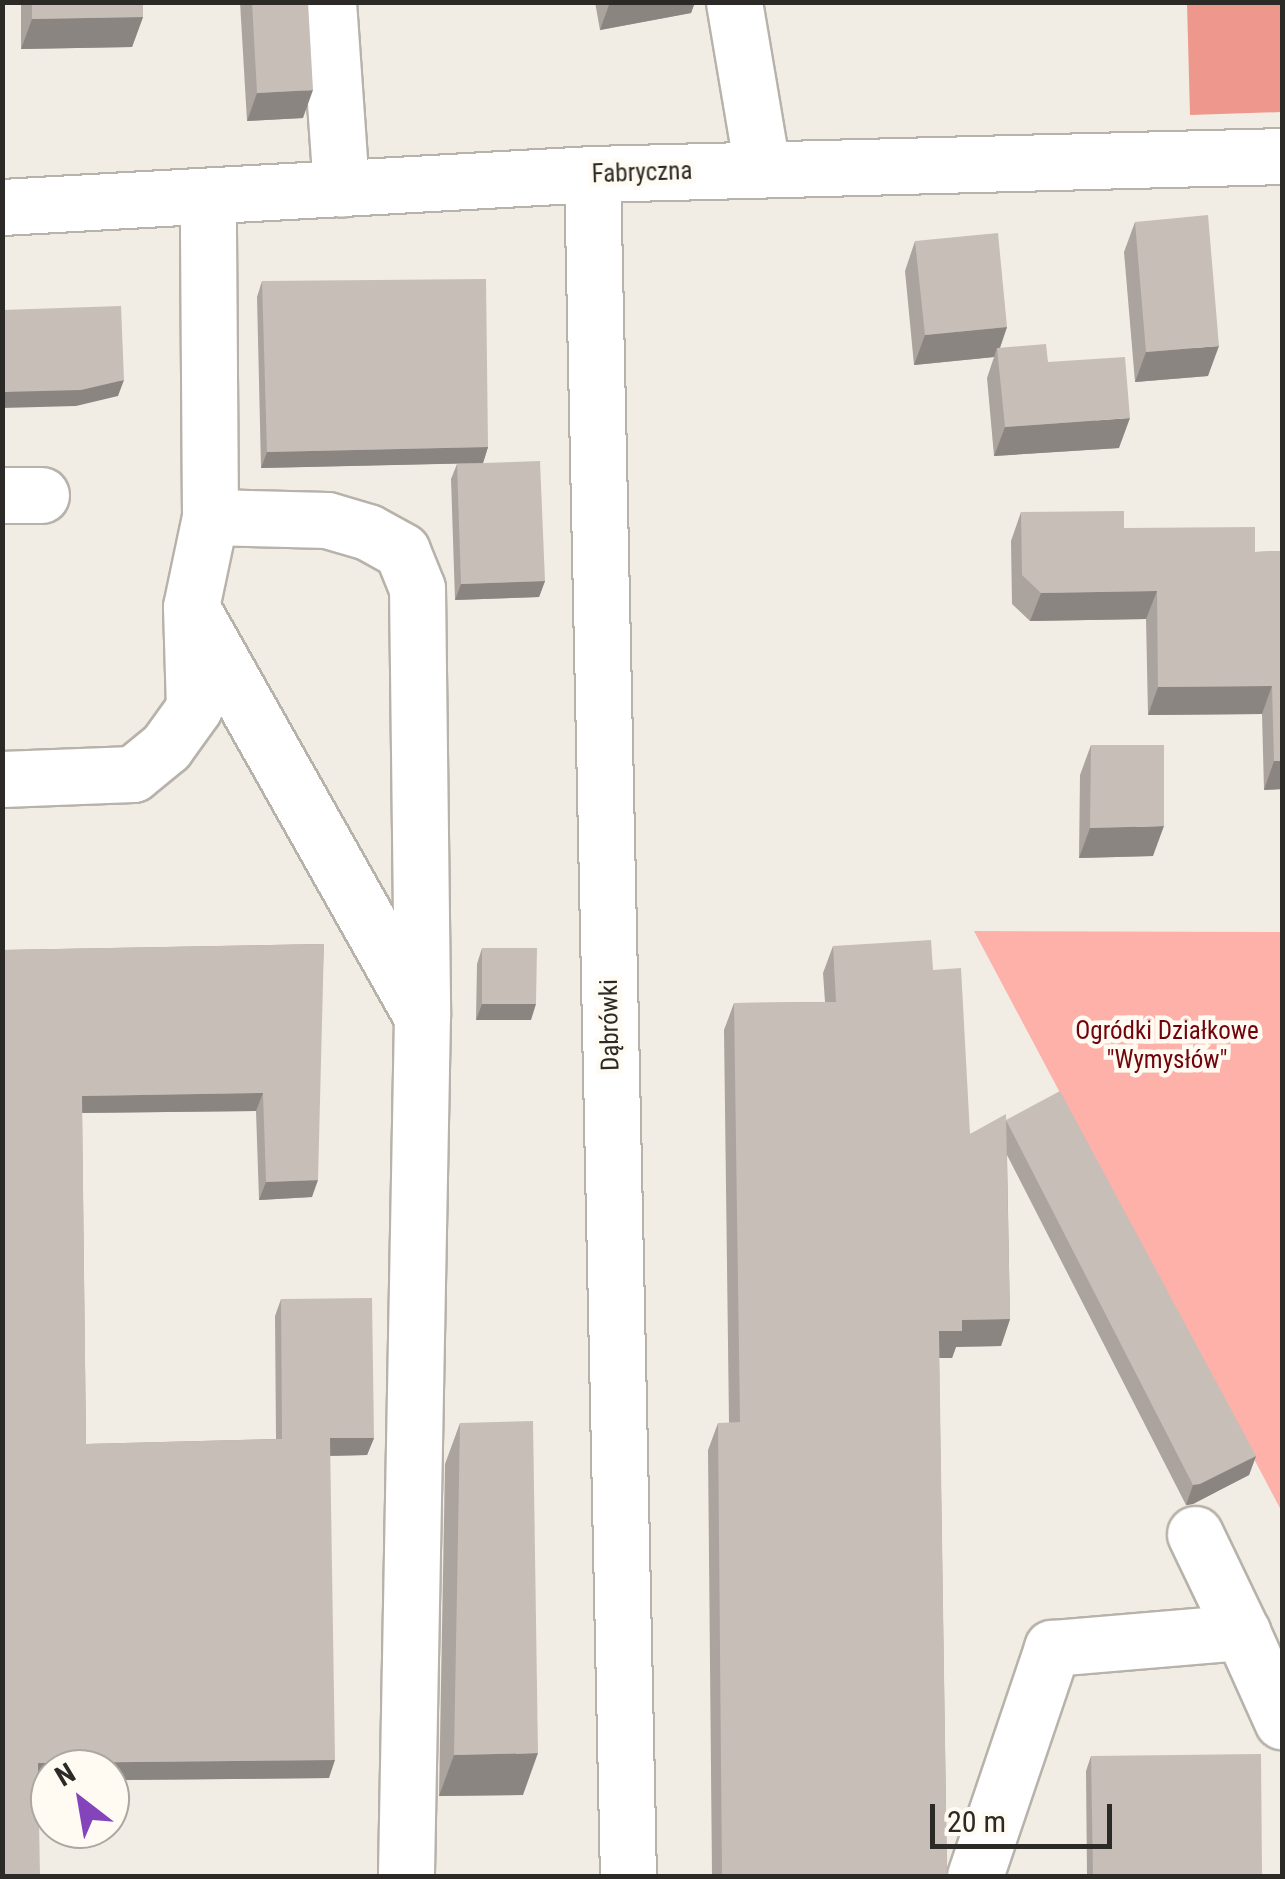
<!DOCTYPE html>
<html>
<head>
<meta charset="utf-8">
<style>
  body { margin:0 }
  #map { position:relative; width:1285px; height:1879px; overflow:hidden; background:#f2ede4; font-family:"Roboto Condensed",sans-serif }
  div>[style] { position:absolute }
  .green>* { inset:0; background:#fdb1a8 }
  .forest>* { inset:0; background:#ee978d }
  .roads { filter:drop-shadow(2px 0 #b7b2aa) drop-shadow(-2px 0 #b7b2aa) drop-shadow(0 2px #b7b2aa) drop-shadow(0 -2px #b7b2aa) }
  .minor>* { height:55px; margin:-27.5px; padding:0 27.5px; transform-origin:27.5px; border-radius:27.5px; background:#fff }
  .wall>* { inset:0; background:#aba39e }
  .shaded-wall>* { inset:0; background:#8b8581 }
  .building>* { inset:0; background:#c7beb8 }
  span { translate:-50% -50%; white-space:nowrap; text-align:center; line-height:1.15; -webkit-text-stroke:9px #fffbf3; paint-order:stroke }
  .street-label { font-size:25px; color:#2c2a27 }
  .park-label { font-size:25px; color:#71040a }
  .frame { position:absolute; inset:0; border:5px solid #2c2a27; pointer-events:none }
  .north { position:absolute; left:30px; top:1749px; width:100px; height:100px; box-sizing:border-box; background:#fffbf3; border:2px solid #aba7a1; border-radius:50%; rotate:329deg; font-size:28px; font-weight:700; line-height:40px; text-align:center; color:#2c2a27 }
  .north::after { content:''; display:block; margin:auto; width:35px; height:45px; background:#8445bb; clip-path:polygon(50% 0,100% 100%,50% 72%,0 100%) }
  .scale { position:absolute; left:930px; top:1804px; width:182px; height:45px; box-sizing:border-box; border:5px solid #2c2a27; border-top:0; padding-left:12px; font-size:30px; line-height:35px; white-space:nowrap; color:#2c2a27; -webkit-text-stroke:8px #fffbf3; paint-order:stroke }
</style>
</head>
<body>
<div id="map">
  <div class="green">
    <i style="clip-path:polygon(974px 931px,1282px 932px,1282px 1512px,1158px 1277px)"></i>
  </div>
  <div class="forest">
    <i style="clip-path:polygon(1187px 3px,1282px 3px,1282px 112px,1190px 115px)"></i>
  </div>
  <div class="roads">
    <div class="minor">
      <i style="left:328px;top:2px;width:187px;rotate:86deg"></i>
      <i style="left:734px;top:2px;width:168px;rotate:80.4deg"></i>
      <i style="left:592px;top:174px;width:1702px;rotate:88.79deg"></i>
      <i style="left:2px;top:207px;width:591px;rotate:-3.2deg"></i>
      <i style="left:592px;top:174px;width:690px;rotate:-1.49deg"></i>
      <i style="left:2px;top:495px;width:39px"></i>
      <i style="left:210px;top:517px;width:117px;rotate:1.5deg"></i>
      <i style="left:327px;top:520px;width:43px;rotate:16.3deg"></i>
      <i style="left:368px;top:532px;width:39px;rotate:29deg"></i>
      <i style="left:402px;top:551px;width:40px;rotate:68deg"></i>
      <i style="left:417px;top:588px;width:428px;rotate:89.3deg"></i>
      <i style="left:422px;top:1016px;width:860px;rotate:91.07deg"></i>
      <i style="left:195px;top:614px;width:458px;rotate:60.6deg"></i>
      <i style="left:2px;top:779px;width:131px;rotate:-2.2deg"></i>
      <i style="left:133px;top:774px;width:43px;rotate:-39.3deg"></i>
      <i style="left:166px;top:747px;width:48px;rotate:-54.3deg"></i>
      <i style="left:194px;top:708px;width:101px;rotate:-91.7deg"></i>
      <i style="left:191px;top:607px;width:92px;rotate:-78.1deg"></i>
      <i style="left:210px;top:517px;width:320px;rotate:-90.4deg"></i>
      <i style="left:1195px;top:1534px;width:109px;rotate:64.4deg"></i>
      <i style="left:975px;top:1876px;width:241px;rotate:-71.3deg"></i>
      <i style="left:1052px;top:1648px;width:191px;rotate:-4.8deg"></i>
      <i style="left:1242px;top:1632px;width:98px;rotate:65.8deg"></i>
    </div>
  </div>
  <div class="wall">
    <i style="clip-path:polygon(21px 2px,143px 2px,143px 17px,132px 47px,21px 49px)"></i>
    <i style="clip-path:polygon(240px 2px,308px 2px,303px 118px,247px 121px)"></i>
    <i style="clip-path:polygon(595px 2px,695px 2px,691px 13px,600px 30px)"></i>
    <i style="clip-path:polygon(1135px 222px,1208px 376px,1135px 382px,1124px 252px)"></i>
    <i style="clip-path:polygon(915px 241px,1007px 327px,1000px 348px,1048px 362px,1119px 448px,994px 456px,987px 378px,994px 357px,914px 365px,905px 271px)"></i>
    <i style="clip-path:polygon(262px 281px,488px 447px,483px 463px,545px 581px,539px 597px,455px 600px,451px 479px,457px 464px,478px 463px,261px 468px,257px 297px)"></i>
    <i style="clip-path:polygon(1021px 512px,1124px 528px,1255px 552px,1282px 551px,1282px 789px,1264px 790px,1262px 714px,1148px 715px,1146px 619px,1030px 621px,1012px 604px,1011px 541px)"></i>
    <i style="clip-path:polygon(1091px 745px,1153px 856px,1079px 858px,1080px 775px)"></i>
    <i style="clip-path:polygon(324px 944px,312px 1197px,259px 1200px,256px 1111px,82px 1113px,86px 1444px,276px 1439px,275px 1316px,281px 1299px,374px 1438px,367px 1455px,330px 1456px,329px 1778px,39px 1781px,2px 950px)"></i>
    <i style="clip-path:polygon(833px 946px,933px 970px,970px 1134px,1006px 1120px,1256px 1456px,1249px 1475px,1193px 1504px,1186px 1505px,1007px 1155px,1010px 1319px,1001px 1346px,956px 1347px,952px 1358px,939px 1358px,947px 1876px,712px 1876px,708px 1450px,718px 1423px,729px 1423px,724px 1030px,734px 1003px,825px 1002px,823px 973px)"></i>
    <i style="clip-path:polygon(482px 948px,531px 1020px,476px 1020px,477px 964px)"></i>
    <i style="clip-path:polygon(460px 1423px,523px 1795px,439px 1796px,445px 1464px)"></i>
    <i style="clip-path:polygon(1091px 1756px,1262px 1876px,1087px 1876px,1086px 1771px)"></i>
  </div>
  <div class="shaded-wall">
    <i style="clip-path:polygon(610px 2px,695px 2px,691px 13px,600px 30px)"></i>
    <i style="clip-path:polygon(143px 17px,132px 47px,21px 49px,32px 19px)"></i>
    <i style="clip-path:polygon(313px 90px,303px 118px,247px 121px,257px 93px)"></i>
    <i style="clip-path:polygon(1007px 327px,998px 353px,997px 348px,994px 357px,914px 365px,925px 335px)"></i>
    <i style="clip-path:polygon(1219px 346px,1208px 376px,1135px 382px,1146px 352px)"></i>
    <i style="clip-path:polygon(124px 380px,118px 396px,76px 406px,2px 408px,2px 392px)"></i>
    <i style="clip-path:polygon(1130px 418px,1119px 448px,994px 456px,1005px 427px)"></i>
    <i style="clip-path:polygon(488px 447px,483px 463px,261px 468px,267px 452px)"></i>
    <i style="clip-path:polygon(545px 581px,539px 597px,455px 600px,461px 584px)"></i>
    <i style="clip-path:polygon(1157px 591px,1146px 619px,1030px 621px,1041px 593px)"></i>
    <i style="clip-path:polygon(1272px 686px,1262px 714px,1148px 715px,1158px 687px)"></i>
    <i style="clip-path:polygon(1274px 761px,1282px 761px,1282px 789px,1264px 790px)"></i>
    <i style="clip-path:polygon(1164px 826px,1153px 856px,1079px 858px,1090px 828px)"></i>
    <i style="clip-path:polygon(482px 1004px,536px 1004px,531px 1020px,476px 1020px)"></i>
    <i style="clip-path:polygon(263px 1093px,256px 1111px,75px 1113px,82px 1096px)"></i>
    <i style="clip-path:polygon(318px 1180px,312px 1197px,259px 1200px,266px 1182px)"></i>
    <i style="clip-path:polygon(1010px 1319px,1001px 1346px,956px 1347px,952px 1358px,929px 1358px,939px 1331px,962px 1320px)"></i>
    <i style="clip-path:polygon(330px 1438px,374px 1438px,367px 1455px,323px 1456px)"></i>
    <i style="clip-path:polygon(1256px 1456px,1249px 1475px,1193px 1504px,1186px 1505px,1193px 1485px)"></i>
    <i style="clip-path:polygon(538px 1753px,523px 1795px,439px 1796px,454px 1755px)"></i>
    <i style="clip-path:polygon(335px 1760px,329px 1778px,110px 1780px,110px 1769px,50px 1769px,50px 1781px,32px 1781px,38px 1763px)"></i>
  </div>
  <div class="building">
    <i style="clip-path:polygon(32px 2px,143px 2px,143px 17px,32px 19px)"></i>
    <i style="clip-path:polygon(252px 2px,308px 2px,313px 90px,257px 93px)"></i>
    <i style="clip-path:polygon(1208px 215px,1219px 346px,1146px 352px,1135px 222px)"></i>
    <i style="clip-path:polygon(998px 233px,1007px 327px,925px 335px,915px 241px)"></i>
    <i style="clip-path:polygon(486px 279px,488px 447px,267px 452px,262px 281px)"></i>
    <i style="clip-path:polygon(121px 306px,124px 380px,81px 390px,2px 392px,2px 310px)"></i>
    <i style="clip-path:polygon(1046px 344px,1048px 362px,1125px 357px,1130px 418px,1005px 427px,997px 348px)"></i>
    <i style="clip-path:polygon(540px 461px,545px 581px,461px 584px,457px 464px)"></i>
    <i style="clip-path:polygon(1124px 511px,1124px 528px,1255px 527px,1255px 552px,1282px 551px,1282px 761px,1274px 761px,1272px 686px,1158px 687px,1157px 591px,1041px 593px,1022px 575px,1021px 512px)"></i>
    <i style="clip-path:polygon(1091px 745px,1164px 745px,1164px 826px,1090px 828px)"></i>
    <i style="clip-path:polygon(931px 940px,933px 970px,961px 968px,970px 1134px,1006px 1114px,1010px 1319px,962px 1320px,962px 1331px,939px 1331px,947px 1876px,722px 1876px,718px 1423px,740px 1422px,734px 1003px,836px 1002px,833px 946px)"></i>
    <i style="clip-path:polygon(324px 944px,318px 1180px,266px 1182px,263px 1093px,82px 1096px,86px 1444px,282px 1439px,281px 1299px,372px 1298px,374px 1438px,330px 1438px,335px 1760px,38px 1763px,40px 1876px,2px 1876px,2px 950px)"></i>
    <i style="clip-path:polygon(482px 948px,537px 948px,536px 1004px,482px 1004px)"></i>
    <i style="clip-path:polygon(1060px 1091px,1256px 1456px,1200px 1484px,1193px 1485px,1006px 1120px)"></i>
    <i style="clip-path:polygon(533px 1421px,538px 1753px,454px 1755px,460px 1423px)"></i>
    <i style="clip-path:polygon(1261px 1754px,1262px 1876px,1093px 1876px,1091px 1756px)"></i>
  </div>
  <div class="street-label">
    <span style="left:642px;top:173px;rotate:-2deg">Fabryczna</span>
    <span style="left:610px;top:1025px;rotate:-91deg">Dąbrówki</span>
  </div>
  <div class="park-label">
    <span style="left:1167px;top:1046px">Ogródki Działkowe<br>"Wymysłów"</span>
  </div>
  <div class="frame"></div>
  <div class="north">N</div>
  <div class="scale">20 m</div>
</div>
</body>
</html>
